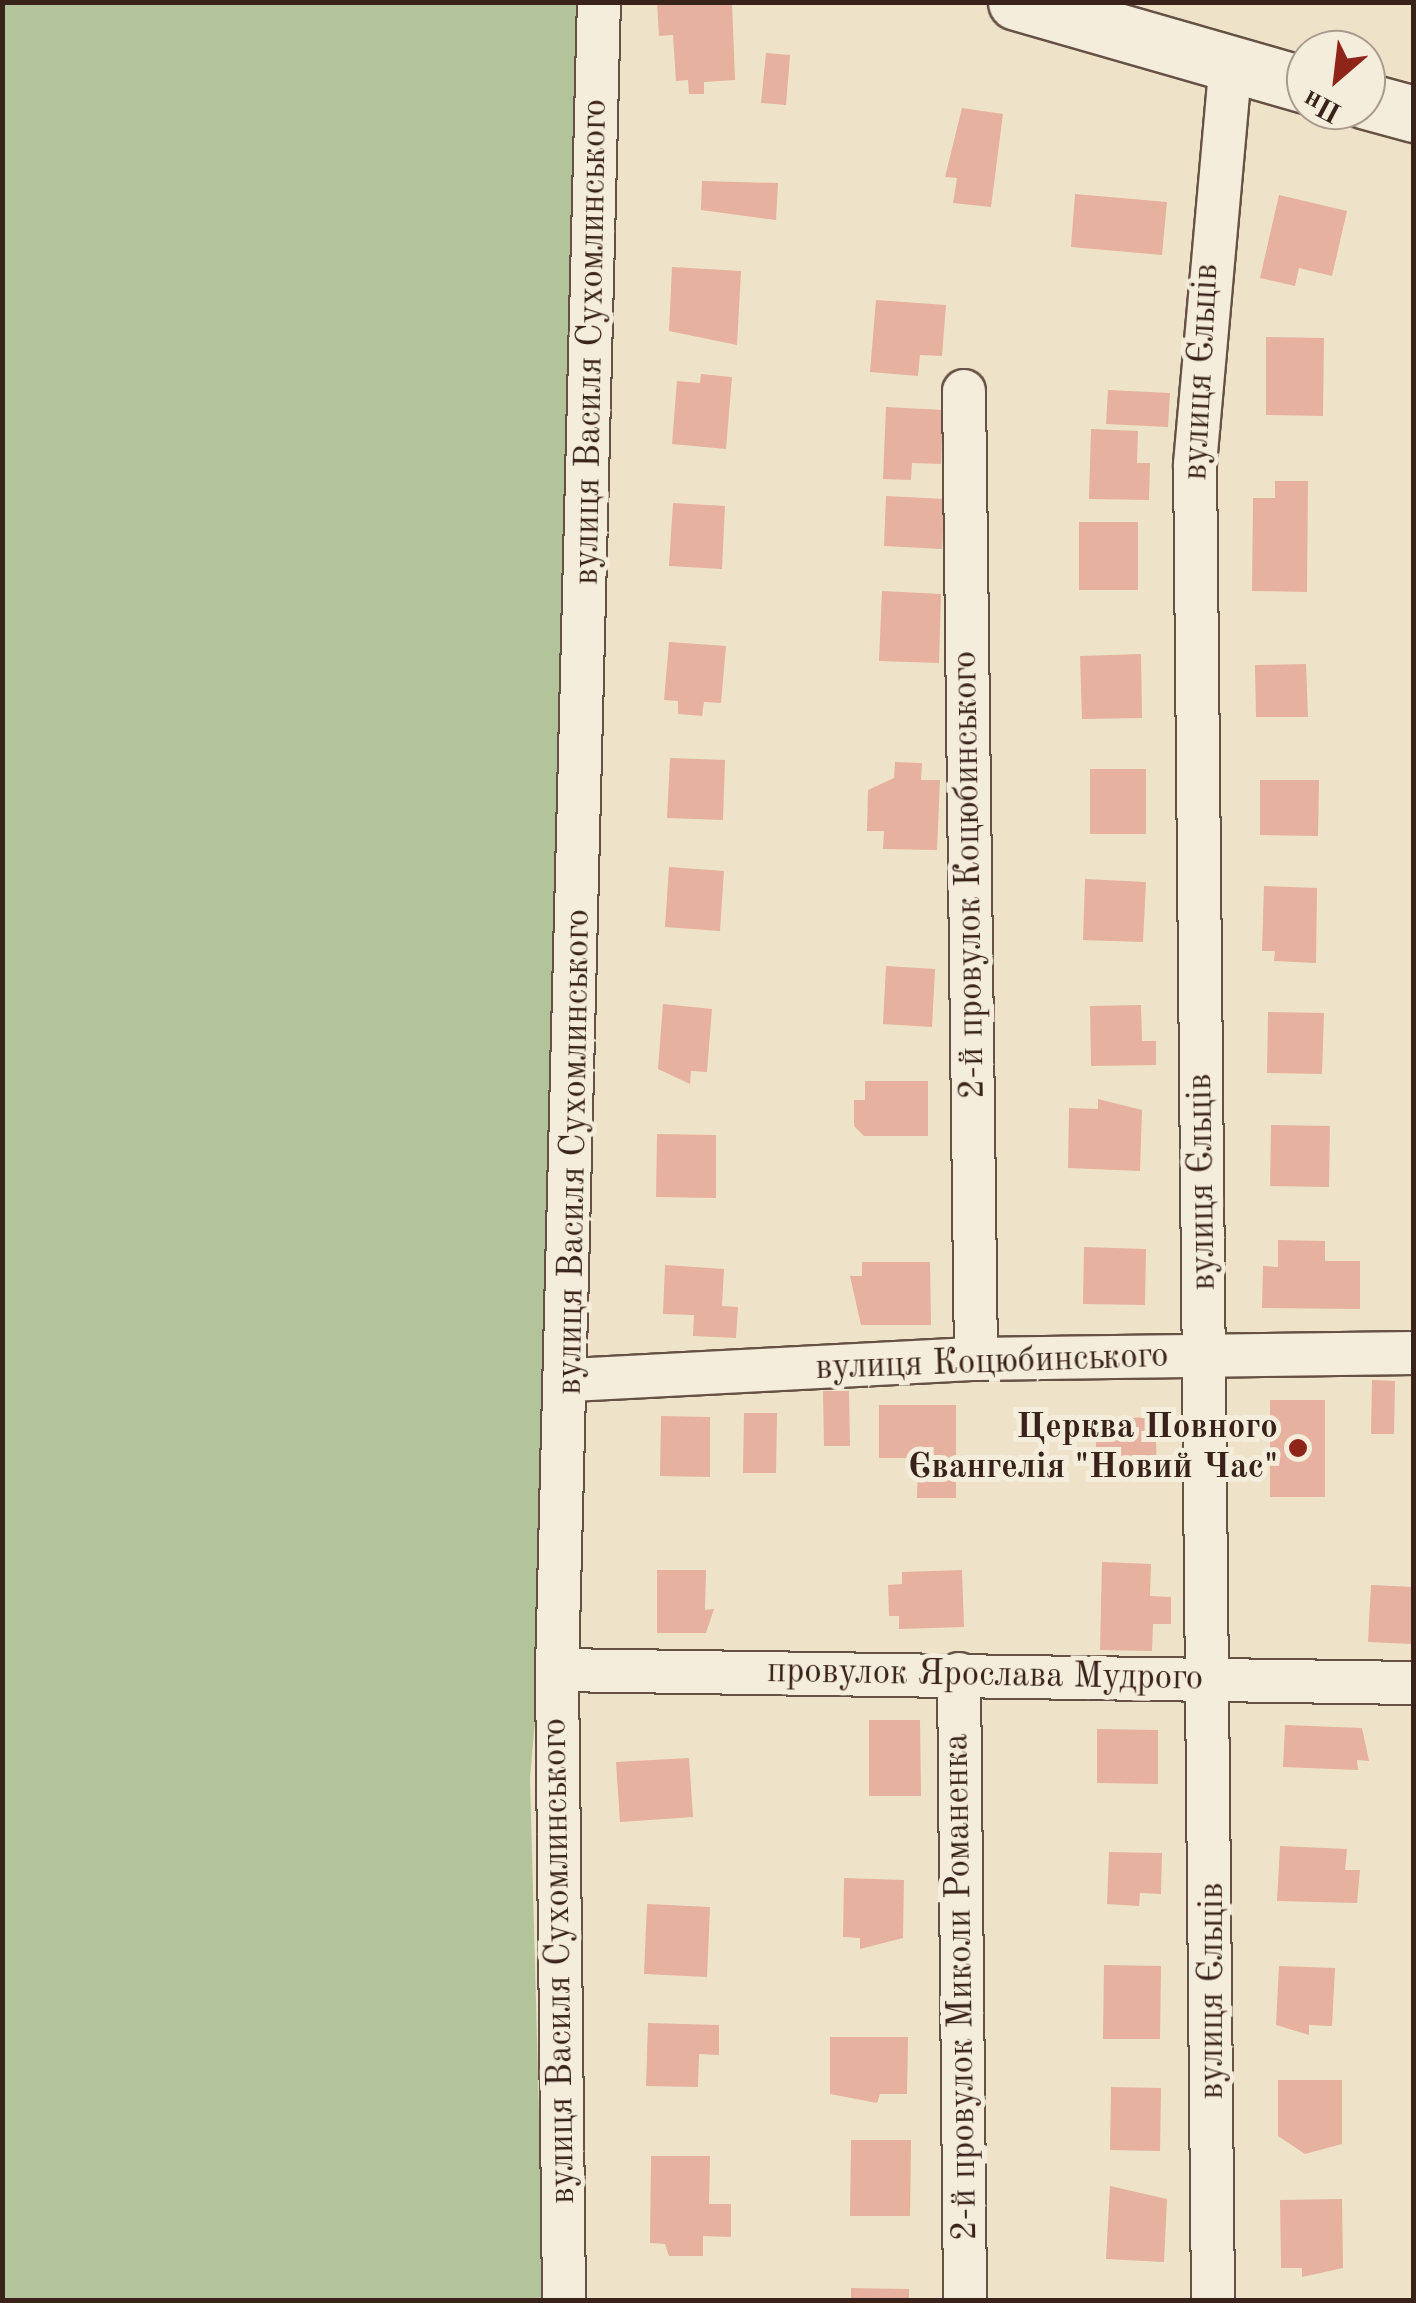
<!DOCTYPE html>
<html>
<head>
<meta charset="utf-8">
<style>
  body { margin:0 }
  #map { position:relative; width:1416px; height:2303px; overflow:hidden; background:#eee3c9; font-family:"Old Standard TT",serif }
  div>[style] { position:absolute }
  .green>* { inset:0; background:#b4c49a }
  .building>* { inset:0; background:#e6b19e }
  .roads { filter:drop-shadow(2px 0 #665245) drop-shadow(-2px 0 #665245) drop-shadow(0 2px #665245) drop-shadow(0 -2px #665245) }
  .street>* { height:42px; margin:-21px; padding:0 21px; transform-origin:21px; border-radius:21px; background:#f4eddc }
  .secondary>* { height:55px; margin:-27.5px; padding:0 27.5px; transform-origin:27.5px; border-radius:27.5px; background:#f4eddc }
  .dots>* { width:28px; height:28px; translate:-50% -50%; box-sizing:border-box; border:5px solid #f4eddc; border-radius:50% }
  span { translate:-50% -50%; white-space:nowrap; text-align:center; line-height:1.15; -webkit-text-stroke:10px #f4eddc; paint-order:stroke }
  .street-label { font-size:35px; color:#392219 }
  .poi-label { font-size:35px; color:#392219; font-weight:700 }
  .right { translate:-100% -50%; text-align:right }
  .frame { position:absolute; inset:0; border:5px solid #392219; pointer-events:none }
  .north { position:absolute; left:1286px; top:30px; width:100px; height:100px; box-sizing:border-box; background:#f4eddc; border:2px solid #a99c8e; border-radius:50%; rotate:208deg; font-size:28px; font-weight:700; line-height:40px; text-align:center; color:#392219 }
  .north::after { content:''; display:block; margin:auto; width:35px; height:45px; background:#8f2418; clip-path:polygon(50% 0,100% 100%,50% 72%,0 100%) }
</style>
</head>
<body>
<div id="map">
  <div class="green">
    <i style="clip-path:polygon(3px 3px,589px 3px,543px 1629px,530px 1778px,544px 2300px,3px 2300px)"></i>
  </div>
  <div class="building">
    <i style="clip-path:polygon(657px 2px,732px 2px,735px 80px,704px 82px,704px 94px,689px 94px,688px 80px,676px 81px,673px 35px,659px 36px)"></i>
    <i style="clip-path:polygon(766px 53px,790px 55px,786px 105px,761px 103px)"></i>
    <i style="clip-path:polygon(962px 108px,1003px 114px,991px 207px,953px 203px,957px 178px,945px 177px)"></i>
    <i style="clip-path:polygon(702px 181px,778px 183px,776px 220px,701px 210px)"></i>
    <i style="clip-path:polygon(1075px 194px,1167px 202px,1162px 255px,1071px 247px)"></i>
    <i style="clip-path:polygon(1279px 195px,1347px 211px,1332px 276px,1299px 268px,1295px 286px,1260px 278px)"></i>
    <i style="clip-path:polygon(672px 267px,741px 271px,737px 345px,669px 331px)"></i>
    <i style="clip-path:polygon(876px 300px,946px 305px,942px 356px,920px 355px,918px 376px,870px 372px)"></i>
    <i style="clip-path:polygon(1266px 337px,1324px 338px,1323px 416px,1266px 415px)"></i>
    <i style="clip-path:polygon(701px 374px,732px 377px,726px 449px,672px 444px,677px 381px,700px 383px)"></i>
    <i style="clip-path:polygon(1108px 390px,1170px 393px,1168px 427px,1106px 424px)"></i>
    <i style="clip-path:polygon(886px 407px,943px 410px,941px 464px,912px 463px,911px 480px,883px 479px)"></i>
    <i style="clip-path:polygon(1091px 429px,1138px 431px,1137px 463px,1150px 463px,1149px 500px,1089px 499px)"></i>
    <i style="clip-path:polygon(1275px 481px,1308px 481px,1307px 592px,1252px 591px,1253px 498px,1275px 498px)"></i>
    <i style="clip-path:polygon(886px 496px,945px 499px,942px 549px,884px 546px)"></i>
    <i style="clip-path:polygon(673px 503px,725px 506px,722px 569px,669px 566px)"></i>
    <i style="clip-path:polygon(1079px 522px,1138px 522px,1138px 590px,1079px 590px)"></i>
    <i style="clip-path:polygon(882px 591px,941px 594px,939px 663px,879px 661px)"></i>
    <i style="clip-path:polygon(669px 642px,726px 646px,721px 703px,704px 702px,702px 716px,678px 714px,678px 701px,664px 700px)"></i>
    <i style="clip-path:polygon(1141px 654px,1142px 718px,1082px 719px,1080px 656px)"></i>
    <i style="clip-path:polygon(1306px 664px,1308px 717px,1256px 717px,1255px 665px)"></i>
    <i style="clip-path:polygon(670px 758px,725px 760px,723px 820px,667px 818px)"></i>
    <i style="clip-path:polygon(895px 762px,922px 763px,921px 780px,940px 780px,937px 850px,883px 849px,884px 831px,867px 831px,868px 790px,894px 778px)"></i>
    <i style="clip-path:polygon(1090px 769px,1146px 769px,1146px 834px,1090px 834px)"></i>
    <i style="clip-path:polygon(1260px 780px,1319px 780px,1318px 836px,1260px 835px)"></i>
    <i style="clip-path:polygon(669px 867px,724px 871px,720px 931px,665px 927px)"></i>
    <i style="clip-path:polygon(1085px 879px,1146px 882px,1143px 942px,1083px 940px)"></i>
    <i style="clip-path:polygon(1264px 886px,1317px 888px,1316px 963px,1274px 961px,1275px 951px,1262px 951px)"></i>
    <i style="clip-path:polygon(886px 966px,935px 969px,932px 1027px,883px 1024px)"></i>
    <i style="clip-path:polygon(663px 1004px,712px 1009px,707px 1072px,691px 1071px,690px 1084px,658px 1069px)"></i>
    <i style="clip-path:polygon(1141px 1005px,1142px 1041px,1156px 1041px,1156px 1065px,1091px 1066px,1090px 1006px)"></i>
    <i style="clip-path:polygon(1268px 1012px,1324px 1013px,1322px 1074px,1267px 1073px)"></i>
    <i style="clip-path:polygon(865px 1081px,928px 1081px,928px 1136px,864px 1136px,854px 1126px,854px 1100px,865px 1100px)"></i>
    <i style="clip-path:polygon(1098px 1099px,1142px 1110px,1140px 1171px,1068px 1168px,1069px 1108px,1098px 1109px)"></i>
    <i style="clip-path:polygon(1271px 1125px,1330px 1126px,1329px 1187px,1270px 1186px)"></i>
    <i style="clip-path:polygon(657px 1134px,716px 1135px,716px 1198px,656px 1197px)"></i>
    <i style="clip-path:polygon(1278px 1240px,1325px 1241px,1325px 1261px,1360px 1261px,1360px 1309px,1262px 1308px,1263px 1266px,1278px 1267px)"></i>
    <i style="clip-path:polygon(1084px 1247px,1146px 1249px,1145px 1305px,1083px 1304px)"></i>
    <i style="clip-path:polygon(862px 1262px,930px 1262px,931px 1325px,861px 1325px,850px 1276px,862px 1276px)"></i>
    <i style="clip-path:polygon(665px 1265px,724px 1269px,722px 1306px,738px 1307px,736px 1338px,693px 1336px,694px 1315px,663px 1314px)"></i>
    <i style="clip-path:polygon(1372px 1380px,1395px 1381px,1394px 1434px,1371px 1434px)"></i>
    <i style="clip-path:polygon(823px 1391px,849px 1391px,850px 1446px,824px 1446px)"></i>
    <i style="clip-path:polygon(1270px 1400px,1325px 1400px,1325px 1497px,1270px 1497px)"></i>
    <i style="clip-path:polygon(879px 1405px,956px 1405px,956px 1498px,917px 1498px,918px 1458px,879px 1458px)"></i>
    <i style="clip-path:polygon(744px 1413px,777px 1413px,776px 1473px,743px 1473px)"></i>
    <i style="clip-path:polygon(661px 1416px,710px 1417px,710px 1477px,660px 1476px)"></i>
    <i style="clip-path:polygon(1155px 1417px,1157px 1470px,1097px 1472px,1095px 1419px)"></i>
    <i style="clip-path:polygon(1102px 1562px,1151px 1564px,1150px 1596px,1171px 1597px,1171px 1624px,1153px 1624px,1152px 1651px,1100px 1650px)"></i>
    <i style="clip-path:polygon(657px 1570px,706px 1570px,705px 1610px,714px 1609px,706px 1633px,657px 1633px)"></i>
    <i style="clip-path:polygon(962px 1570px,964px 1627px,899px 1629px,899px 1616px,889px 1616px,888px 1585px,902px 1584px,902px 1572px)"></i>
    <i style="clip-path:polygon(1371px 1585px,1414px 1587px,1412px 1644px,1368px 1642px)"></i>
    <i style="clip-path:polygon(869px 1720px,920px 1720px,921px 1796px,869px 1796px)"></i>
    <i style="clip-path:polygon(1285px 1725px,1362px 1728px,1369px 1761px,1357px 1760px,1358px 1770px,1283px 1767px)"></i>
    <i style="clip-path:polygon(1097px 1729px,1158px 1730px,1158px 1784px,1097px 1783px)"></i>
    <i style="clip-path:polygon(689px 1758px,693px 1817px,620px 1822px,616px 1762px)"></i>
    <i style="clip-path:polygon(1280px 1846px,1347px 1849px,1345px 1870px,1360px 1870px,1357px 1903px,1277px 1901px)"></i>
    <i style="clip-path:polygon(1109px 1852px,1162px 1853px,1161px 1894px,1140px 1893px,1139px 1906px,1107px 1904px)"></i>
    <i style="clip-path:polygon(844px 1878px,904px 1880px,903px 1938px,860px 1949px,860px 1938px,843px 1937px)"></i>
    <i style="clip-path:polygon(647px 1904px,710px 1907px,707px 1977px,644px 1974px)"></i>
    <i style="clip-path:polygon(1104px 1965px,1161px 1966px,1160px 2039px,1103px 2039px)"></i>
    <i style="clip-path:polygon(1279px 1966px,1335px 1968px,1332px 2026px,1309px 2025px,1309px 2035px,1276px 2025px)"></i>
    <i style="clip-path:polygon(648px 2023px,719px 2025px,719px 2055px,699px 2054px,698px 2087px,646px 2086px)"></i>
    <i style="clip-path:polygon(830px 2037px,908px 2037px,907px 2094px,880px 2094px,877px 2103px,830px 2094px)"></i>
    <i style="clip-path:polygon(1278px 2080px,1342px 2080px,1342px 2144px,1305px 2154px,1278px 2136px)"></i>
    <i style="clip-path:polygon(1111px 2087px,1161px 2088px,1160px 2151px,1110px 2150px)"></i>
    <i style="clip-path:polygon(851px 2140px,911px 2140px,910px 2216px,850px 2216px)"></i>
    <i style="clip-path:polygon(651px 2156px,710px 2156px,709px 2204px,731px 2204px,731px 2237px,703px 2236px,703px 2256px,669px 2256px,665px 2244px,650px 2243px)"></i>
    <i style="clip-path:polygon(1110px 2186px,1167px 2199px,1164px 2262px,1106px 2259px)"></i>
    <i style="clip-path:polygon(1342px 2199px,1343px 2268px,1302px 2277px,1302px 2268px,1281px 2268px,1280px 2200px)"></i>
    <i style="clip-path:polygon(851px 2288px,909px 2289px,909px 2300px,851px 2300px)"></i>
  </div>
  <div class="roads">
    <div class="street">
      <i style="left:964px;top:391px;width:968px;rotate:89.29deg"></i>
      <i style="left:571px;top:1380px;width:406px;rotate:-3deg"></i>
      <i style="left:976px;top:1359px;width:438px;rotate:-0.8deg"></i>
      <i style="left:557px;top:1670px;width:857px;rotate:0.87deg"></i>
      <i style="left:959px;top:1674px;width:626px;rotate:89.45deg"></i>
      <i style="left:564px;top:2300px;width:630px;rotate:-90.64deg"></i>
      <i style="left:557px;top:1670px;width:1669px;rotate:-88.56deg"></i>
      <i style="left:1213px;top:2300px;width:1836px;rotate:-90.56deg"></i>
      <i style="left:1195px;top:464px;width:402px;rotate:-84.9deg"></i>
    </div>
    <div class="secondary">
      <i style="left:1016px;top:2px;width:302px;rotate:16deg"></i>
      <i style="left:1366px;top:101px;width:50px;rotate:15.2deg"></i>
    </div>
  </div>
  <div class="dots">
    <i style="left:1298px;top:1448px;background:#8f2418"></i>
  </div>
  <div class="street-label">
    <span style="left:592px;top:342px;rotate:-89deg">вулиця Василя Сухомлинського</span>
    <span style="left:1202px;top:372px;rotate:-87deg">вулиця Єльців</span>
    <span style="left:970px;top:875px;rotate:-91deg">2-й провулок Коцюбинського</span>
    <span style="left:575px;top:1152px;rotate:-89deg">вулиця Василя Сухомлинського</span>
    <span style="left:1203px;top:1182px;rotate:-91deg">вулиця Єльців</span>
    <span style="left:992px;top:1363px;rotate:-2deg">вулиця Коцюбинського</span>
    <span style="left:985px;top:1676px;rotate:1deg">провулок Ярослава Мудрого</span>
    <span style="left:560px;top:1961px;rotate:-91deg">вулиця Василя Сухомлинського</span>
    <span style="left:962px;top:1987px;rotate:-91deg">2-й провулок Миколи Романенка</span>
    <span style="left:1213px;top:1991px;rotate:-90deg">вулиця Єльців</span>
  </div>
  <div class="poi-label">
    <span class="right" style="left:1278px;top:1448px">Церква Повного<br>Євангелія "Новий Час"</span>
  </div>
  <div class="frame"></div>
  <div class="north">Пн</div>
</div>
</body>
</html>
